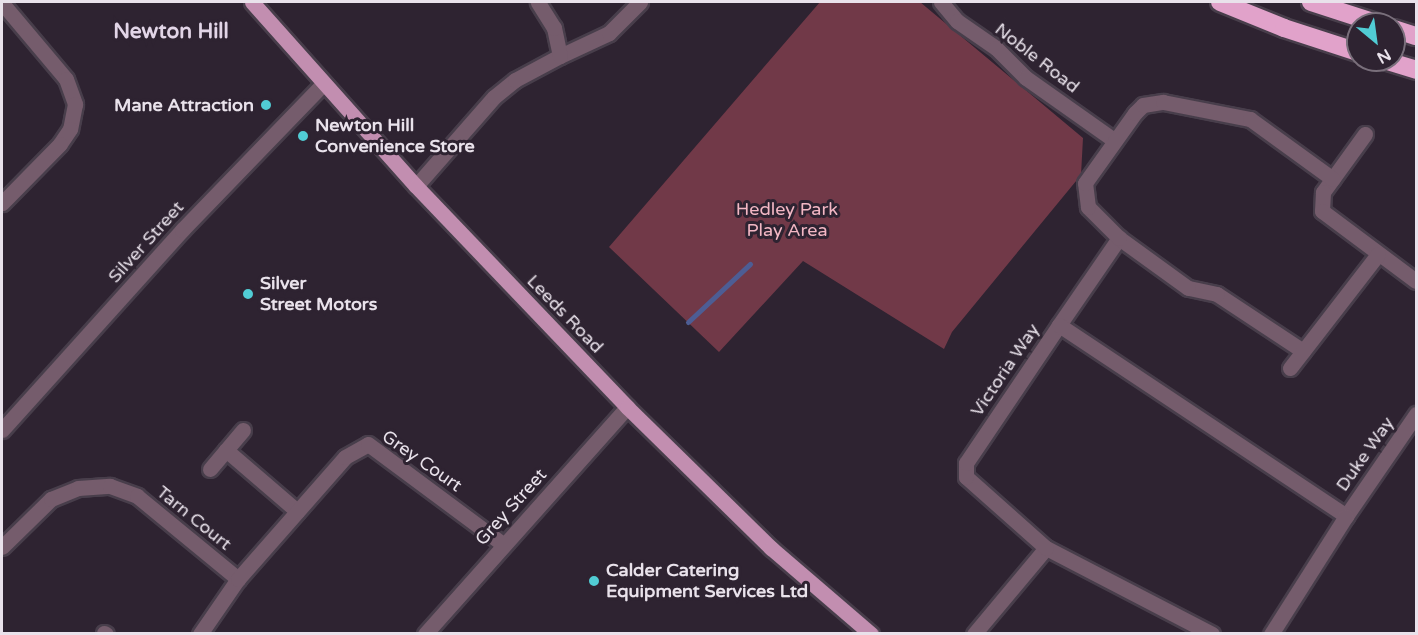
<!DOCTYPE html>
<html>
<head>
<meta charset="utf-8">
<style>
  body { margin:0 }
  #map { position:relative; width:1418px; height:635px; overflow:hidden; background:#2e2331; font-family:"Varela Round",sans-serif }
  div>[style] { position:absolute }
  .green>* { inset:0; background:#713948 }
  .stream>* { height:5px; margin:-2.5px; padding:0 2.5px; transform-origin:2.5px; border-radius:2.5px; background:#4d5d94 }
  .roads { filter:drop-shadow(2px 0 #483e4b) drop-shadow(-2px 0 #483e4b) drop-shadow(0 2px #483e4b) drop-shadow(0 -2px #483e4b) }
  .minor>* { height:15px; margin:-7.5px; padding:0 7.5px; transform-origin:7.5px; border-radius:7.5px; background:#755c6c }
  .major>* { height:15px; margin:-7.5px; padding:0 7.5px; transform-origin:7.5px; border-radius:7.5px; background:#c28eb0 }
  .highway>* { height:18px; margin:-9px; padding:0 9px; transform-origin:9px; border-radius:9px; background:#e1a2ca }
  .dots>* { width:16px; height:16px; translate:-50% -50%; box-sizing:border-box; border:3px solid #2e2331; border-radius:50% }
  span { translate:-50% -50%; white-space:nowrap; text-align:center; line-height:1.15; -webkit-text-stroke:6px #2e2331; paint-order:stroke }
  .street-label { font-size:18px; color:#e9e2eb }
  .poi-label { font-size:18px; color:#e9e2eb; font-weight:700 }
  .right { translate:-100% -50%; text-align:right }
  .left { translate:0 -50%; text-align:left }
  .park-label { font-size:18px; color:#f3b7c4 }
  .quarter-label { font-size:21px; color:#e2d5e7; font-weight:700 }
  .frame { position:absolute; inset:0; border:3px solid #e9e2eb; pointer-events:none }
  .north { position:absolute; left:1346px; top:12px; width:60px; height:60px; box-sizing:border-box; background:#2e2331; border:2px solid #796f7b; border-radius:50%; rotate:151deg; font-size:16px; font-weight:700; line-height:24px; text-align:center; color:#e9e2eb }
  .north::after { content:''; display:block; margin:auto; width:21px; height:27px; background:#51ccd4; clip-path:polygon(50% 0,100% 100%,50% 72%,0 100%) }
</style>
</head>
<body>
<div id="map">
  <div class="green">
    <i style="clip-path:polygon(820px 2px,920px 2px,1083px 138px,1081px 175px,952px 332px,944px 349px,803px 261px,719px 352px,609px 247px)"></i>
  </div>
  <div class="stream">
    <i style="left:688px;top:322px;width:85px;rotate:-43.1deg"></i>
  </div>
  <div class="roads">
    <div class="minor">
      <i style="left:941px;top:2px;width:25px;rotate:50deg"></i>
      <i style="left:957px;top:21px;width:47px;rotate:34.7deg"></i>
      <i style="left:996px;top:48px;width:42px;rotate:45deg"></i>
      <i style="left:1026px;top:78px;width:108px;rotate:35.2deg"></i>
      <i style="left:2px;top:3px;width:99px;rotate:49.9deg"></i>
      <i style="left:66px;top:79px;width:27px;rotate:70deg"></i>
      <i style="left:75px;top:104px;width:25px;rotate:101deg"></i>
      <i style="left:70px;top:129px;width:18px;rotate:124deg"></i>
      <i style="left:60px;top:144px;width:83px;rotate:134.5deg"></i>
      <i style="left:560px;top:56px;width:54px;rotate:-25.1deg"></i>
      <i style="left:609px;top:33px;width:44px;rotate:-45deg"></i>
      <i style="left:1365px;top:134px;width:72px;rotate:125.9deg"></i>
      <i style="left:1323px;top:192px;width:19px;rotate:93deg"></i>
      <i style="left:1322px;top:211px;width:117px;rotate:36.7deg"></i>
      <i style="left:416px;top:186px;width:118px;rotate:-48.8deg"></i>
      <i style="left:494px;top:97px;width:27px;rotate:-39deg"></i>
      <i style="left:515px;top:80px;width:51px;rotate:-28.1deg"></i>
      <i style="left:560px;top:56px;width:29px;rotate:-102deg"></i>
      <i style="left:554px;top:28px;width:31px;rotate:-122deg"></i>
      <i style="left:1059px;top:325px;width:106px;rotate:-55.4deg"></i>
      <i style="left:1303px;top:351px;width:103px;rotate:-146.5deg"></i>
      <i style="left:1217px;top:294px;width:30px;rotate:-168deg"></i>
      <i style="left:1188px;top:288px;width:85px;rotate:-144.1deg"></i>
      <i style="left:1119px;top:238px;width:44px;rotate:-135deg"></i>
      <i style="left:1088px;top:207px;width:24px;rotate:-97deg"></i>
      <i style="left:1085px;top:183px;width:86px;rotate:-54.5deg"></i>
      <i style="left:1135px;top:113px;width:11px;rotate:-45deg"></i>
      <i style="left:1143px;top:105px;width:20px;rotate:-9deg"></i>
      <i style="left:1163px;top:102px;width:89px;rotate:11.1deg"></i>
      <i style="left:1250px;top:119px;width:102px;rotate:35.9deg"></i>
      <i style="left:1290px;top:368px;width:144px;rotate:-52.3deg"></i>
      <i style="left:2px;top:430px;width:269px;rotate:-48deg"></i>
      <i style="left:182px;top:230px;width:204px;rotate:-46deg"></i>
      <i style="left:226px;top:450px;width:94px;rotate:40.7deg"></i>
      <i style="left:210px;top:469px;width:51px;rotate:-49.8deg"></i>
      <i style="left:1346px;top:516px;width:124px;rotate:-55.5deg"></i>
      <i style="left:2px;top:547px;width:69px;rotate:-44.4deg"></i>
      <i style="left:51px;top:499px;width:29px;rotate:-22deg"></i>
      <i style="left:78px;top:488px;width:32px;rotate:-4deg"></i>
      <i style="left:110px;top:486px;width:29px;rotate:20deg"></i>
      <i style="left:137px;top:496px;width:131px;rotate:39.4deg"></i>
      <i style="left:104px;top:633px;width:2px;rotate:27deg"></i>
      <i style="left:200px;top:634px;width:67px;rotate:-55.4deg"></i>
      <i style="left:238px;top:579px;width:162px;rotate:-48.7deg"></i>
      <i style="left:345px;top:457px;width:26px;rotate:-29deg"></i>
      <i style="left:368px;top:444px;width:169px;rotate:36.6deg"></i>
      <i style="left:425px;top:634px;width:304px;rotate:-48.3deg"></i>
      <i style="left:974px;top:634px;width:112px;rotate:-50.1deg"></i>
      <i style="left:1212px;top:634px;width:187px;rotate:-152.6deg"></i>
      <i style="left:1046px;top:548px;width:107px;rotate:-138.4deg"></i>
      <i style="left:966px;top:477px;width:14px;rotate:-90deg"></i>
      <i style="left:966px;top:463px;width:166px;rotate:-56deg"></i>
      <i style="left:1059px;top:325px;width:345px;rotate:33.6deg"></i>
      <i style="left:1346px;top:516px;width:140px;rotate:122.4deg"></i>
    </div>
    <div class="major">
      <i style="left:252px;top:2px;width:246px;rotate:48.3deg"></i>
      <i style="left:416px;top:186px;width:306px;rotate:46.3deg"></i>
      <i style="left:627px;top:407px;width:202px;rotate:44.4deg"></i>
      <i style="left:771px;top:548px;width:132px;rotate:40.7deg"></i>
    </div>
    <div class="highway">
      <i style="left:1220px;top:2px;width:69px;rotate:22.1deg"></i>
      <i style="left:1284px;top:28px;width:78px;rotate:18deg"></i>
      <i style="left:1311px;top:2px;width:71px;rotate:17.9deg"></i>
      <i style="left:1394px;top:29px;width:23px;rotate:18deg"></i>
      <i style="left:1384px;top:60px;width:34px;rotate:17deg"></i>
    </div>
  </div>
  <div class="dots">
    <i style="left:266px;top:105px;background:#51ccd4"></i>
    <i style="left:303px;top:136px;background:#51ccd4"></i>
    <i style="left:248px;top:294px;background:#51ccd4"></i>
    <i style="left:594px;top:581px;background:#51ccd4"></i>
  </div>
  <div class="street-label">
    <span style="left:1037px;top:58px;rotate:38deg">Noble Road</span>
    <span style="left:146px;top:242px;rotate:-48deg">Silver Street</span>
    <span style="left:565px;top:314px;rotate:46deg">Leeds Road</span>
    <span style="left:1005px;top:370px;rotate:-56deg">Victoria Way</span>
    <span style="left:1365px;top:454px;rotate:-55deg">Duke Way</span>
    <span style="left:422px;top:461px;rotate:35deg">Grey Court</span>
    <span style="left:511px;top:507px;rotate:-48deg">Grey Street</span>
    <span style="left:194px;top:518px;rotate:39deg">Tarn Court</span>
  </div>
  <div class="poi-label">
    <span class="right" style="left:254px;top:105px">Mane Attraction</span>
    <span class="left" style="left:315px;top:136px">Newton Hill<br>Convenience Store</span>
    <span class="left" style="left:260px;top:294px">Silver<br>Street Motors</span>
    <span class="left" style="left:606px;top:581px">Calder Catering<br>Equipment Services Ltd</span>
  </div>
  <div class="park-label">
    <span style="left:787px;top:220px">Hedley Park<br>Play Area</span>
  </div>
  <div class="quarter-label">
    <span style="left:171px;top:32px">Newton Hill</span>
  </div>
  <div class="frame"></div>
  <div class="north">N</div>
</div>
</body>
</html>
